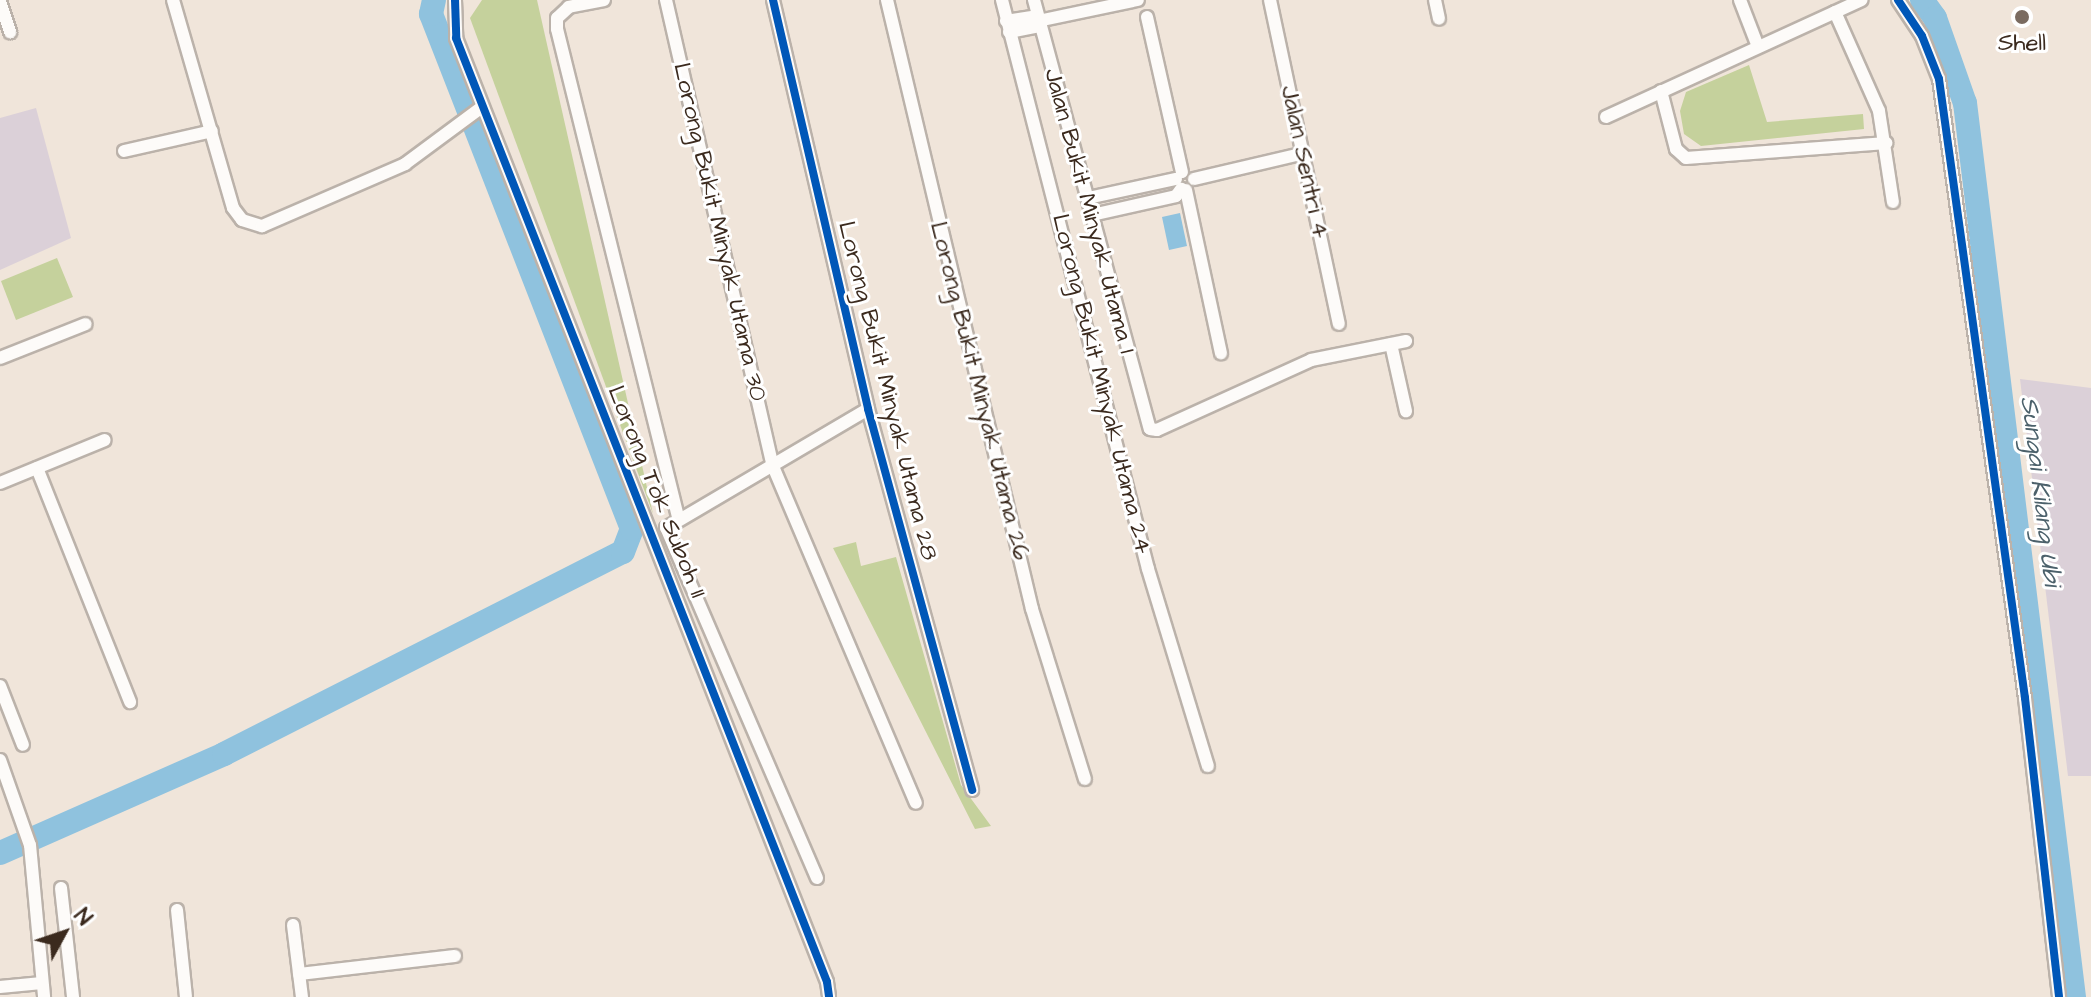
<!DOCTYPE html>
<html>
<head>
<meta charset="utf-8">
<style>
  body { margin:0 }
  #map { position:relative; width:2091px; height:997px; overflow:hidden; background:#f0e5da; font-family:"Architects Daughter",sans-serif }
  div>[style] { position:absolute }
  .industrial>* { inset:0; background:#dbd0d8 }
  .green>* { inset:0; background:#c5d19c }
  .water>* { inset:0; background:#8fc2de }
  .river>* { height:24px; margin:-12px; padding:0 12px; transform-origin:12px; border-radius:12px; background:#8fc2de }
  .roads { filter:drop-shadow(2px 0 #bbb2aa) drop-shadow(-2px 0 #bbb2aa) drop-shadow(0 2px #bbb2aa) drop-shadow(0 -2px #bbb2aa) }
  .street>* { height:12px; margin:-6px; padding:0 6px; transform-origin:6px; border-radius:6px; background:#fdfbf9 }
  .cycleway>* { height:8px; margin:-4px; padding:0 4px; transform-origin:4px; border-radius:4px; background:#0057b8 }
  .dots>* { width:22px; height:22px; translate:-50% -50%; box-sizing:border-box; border:4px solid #fff; border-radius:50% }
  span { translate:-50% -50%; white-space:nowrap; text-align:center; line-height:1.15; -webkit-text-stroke:6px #fff; paint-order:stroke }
  .poi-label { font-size:24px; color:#3b2a1e }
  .street-label { font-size:24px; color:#3b2a1e }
  .water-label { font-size:26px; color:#4c616b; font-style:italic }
  .north { position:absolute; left:24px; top:893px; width:80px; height:80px; -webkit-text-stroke:6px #fff; paint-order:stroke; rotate:50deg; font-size:22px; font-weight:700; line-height:32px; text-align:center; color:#3b2a1e }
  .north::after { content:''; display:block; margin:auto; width:28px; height:36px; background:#3b2a1e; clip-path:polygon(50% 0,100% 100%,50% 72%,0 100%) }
</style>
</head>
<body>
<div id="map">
  <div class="industrial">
    <i style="clip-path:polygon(36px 108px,71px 238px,0 270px,0 118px)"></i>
    <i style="clip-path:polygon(2020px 379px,2091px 388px,2091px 776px,2068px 776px)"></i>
  </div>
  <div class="green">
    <i style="clip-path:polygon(482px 0,537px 0,653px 514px,470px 18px)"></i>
    <i style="clip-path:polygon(1749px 65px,1767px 122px,1863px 114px,1864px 129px,1701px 146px,1684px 134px,1680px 111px,1686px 92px)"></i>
    <i style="clip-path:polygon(57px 258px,73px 297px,16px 320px,1px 281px)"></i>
    <i style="clip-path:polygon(856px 542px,861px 566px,896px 557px,961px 785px,991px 826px,975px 829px,833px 548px)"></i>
  </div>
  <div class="water">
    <i style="clip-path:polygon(1180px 213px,1187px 246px,1169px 250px,1162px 217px)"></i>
  </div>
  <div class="river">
    <i style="left:1922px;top:0;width:22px;rotate:54deg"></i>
    <i style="left:1935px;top:18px;width:90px;rotate:70.6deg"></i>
    <i style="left:1965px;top:103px;width:901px;rotate:83.05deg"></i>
    <i style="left:0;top:853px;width:245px;rotate:-23.8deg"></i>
    <i style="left:224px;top:754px;width:447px;rotate:-26.9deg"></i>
    <i style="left:623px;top:552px;width:25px;rotate:-69deg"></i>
    <i style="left:632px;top:529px;width:553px;rotate:-111.32deg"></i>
    <i style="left:431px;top:14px;width:14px;rotate:-78deg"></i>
  </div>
  <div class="roads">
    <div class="street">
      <i style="left:173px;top:0;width:216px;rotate:73.9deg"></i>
      <i style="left:233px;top:208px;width:15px;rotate:53deg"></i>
      <i style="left:242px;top:220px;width:21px;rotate:17deg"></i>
      <i style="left:262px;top:226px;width:156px;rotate:-23.4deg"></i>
      <i style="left:405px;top:164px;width:96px;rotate:-36.5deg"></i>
      <i style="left:455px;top:0;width:38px;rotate:88deg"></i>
      <i style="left:456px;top:38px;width:1014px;rotate:68.54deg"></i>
      <i style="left:827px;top:982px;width:15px;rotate:82deg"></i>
      <i style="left:604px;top:0;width:36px;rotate:169deg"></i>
      <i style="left:569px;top:7px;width:16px;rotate:137deg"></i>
      <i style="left:557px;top:18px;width:11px;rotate:90deg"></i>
      <i style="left:557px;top:29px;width:503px;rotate:76.07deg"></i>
      <i style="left:666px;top:0;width:476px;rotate:77.1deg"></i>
      <i style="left:772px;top:464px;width:368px;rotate:67deg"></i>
      <i style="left:773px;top:0;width:420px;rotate:76.9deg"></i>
      <i style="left:868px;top:409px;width:395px;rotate:74.7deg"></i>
      <i style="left:887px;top:0;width:626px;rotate:76.61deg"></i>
      <i style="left:1032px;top:609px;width:178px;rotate:72.7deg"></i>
      <i style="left:1002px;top:0;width:587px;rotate:75.61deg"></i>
      <i style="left:1148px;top:569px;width:206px;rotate:73.1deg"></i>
      <i style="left:1034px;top:0;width:444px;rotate:74.9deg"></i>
      <i style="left:1150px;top:429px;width:7px;rotate:8deg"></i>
      <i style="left:1157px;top:430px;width:169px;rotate:-24.4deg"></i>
      <i style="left:1311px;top:360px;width:97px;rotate:-11.3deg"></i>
      <i style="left:1270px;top:0;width:331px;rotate:78deg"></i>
      <i style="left:1435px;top:0;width:19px;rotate:78deg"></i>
      <i style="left:1740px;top:0;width:47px;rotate:68.9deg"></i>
      <i style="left:1898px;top:0;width:43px;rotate:56.3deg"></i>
      <i style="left:1922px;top:36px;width:46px;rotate:68.4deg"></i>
      <i style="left:1939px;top:79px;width:625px;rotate:82.09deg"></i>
      <i style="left:2025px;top:698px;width:301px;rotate:83.5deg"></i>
      <i style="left:0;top:1px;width:33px;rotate:72deg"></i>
      <i style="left:1835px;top:12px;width:108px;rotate:66deg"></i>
      <i style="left:1879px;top:111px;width:92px;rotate:81.3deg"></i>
      <i style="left:1147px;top:17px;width:159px;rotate:77.3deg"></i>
      <i style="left:1006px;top:21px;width:31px;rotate:-9deg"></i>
      <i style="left:1038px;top:21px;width:102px;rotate:-11.9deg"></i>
      <i style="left:1009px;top:32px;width:31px;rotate:-11deg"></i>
      <i style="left:1661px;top:91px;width:60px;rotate:75.5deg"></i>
      <i style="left:1676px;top:149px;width:13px;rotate:42deg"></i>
      <i style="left:1686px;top:158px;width:201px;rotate:-4.3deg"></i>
      <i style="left:1606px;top:117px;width:281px;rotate:-24.6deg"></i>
      <i style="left:124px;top:151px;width:90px;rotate:-12.8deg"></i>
      <i style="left:1194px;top:179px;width:110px;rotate:-13.2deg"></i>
      <i style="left:1186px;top:190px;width:167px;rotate:77.9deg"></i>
      <i style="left:1088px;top:198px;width:90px;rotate:-12.2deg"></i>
      <i style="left:1092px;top:215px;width:86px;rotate:-12.7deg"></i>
      <i style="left:1176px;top:196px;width:9px;rotate:-54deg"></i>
      <i style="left:1391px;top:344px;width:69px;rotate:77.4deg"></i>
      <i style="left:0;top:358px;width:92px;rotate:-21.6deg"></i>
      <i style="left:37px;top:468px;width:252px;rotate:68.3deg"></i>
      <i style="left:0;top:483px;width:113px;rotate:-22.3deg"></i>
      <i style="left:0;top:686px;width:63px;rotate:68.7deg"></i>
      <i style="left:0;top:760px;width:90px;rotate:70.6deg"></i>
      <i style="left:30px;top:845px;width:153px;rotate:84.7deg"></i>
      <i style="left:817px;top:878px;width:381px;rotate:-113.3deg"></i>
      <i style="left:666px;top:528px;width:234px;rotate:-30.5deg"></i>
      <i style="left:61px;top:888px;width:110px;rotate:83.7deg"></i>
      <i style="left:177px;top:910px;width:87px;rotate:84.1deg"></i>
      <i style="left:293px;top:925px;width:73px;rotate:82.9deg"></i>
      <i style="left:299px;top:974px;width:157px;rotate:-6.6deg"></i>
      <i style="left:0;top:987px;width:42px;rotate:-5.4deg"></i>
    </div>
  </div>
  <div class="cycleway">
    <i style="left:455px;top:0;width:38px;rotate:88deg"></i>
    <i style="left:456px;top:38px;width:1014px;rotate:68.54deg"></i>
    <i style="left:827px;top:982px;width:15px;rotate:82deg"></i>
    <i style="left:773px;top:0;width:420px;rotate:76.9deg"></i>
    <i style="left:868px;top:409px;width:395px;rotate:74.7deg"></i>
    <i style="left:1898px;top:0;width:43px;rotate:56.3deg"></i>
    <i style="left:1922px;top:36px;width:46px;rotate:68.4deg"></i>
    <i style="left:1939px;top:79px;width:625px;rotate:82.09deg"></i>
    <i style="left:2025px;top:698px;width:301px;rotate:83.5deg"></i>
  </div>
  <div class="dots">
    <i style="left:2022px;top:17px;background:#7a6b60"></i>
  </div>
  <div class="poi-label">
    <span style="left:2022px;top:44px">Shell</span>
  </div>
  <div class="street-label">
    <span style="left:1304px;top:162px;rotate:78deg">Jalan Sentri 4</span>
    <span style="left:1089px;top:211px;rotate:75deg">Jalan Bukit Minyak Utama 1</span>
    <span style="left:719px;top:232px;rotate:77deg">Lorong Bukit Minyak Utama 30</span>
    <span style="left:1101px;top:384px;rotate:76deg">Lorong Bukit Minyak Utama 24</span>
    <span style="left:887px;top:391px;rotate:76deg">Lorong Bukit Minyak Utama 28</span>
    <span style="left:979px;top:391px;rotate:76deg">Lorong Bukit Minyak Utama 26</span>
    <span style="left:656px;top:492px;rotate:68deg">Lorong Tok Suboh 11</span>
  </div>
  <div class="water-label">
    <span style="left:2040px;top:491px;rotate:83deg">Sungai Kilang Ubi</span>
  </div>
  <div class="north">N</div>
</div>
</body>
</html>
